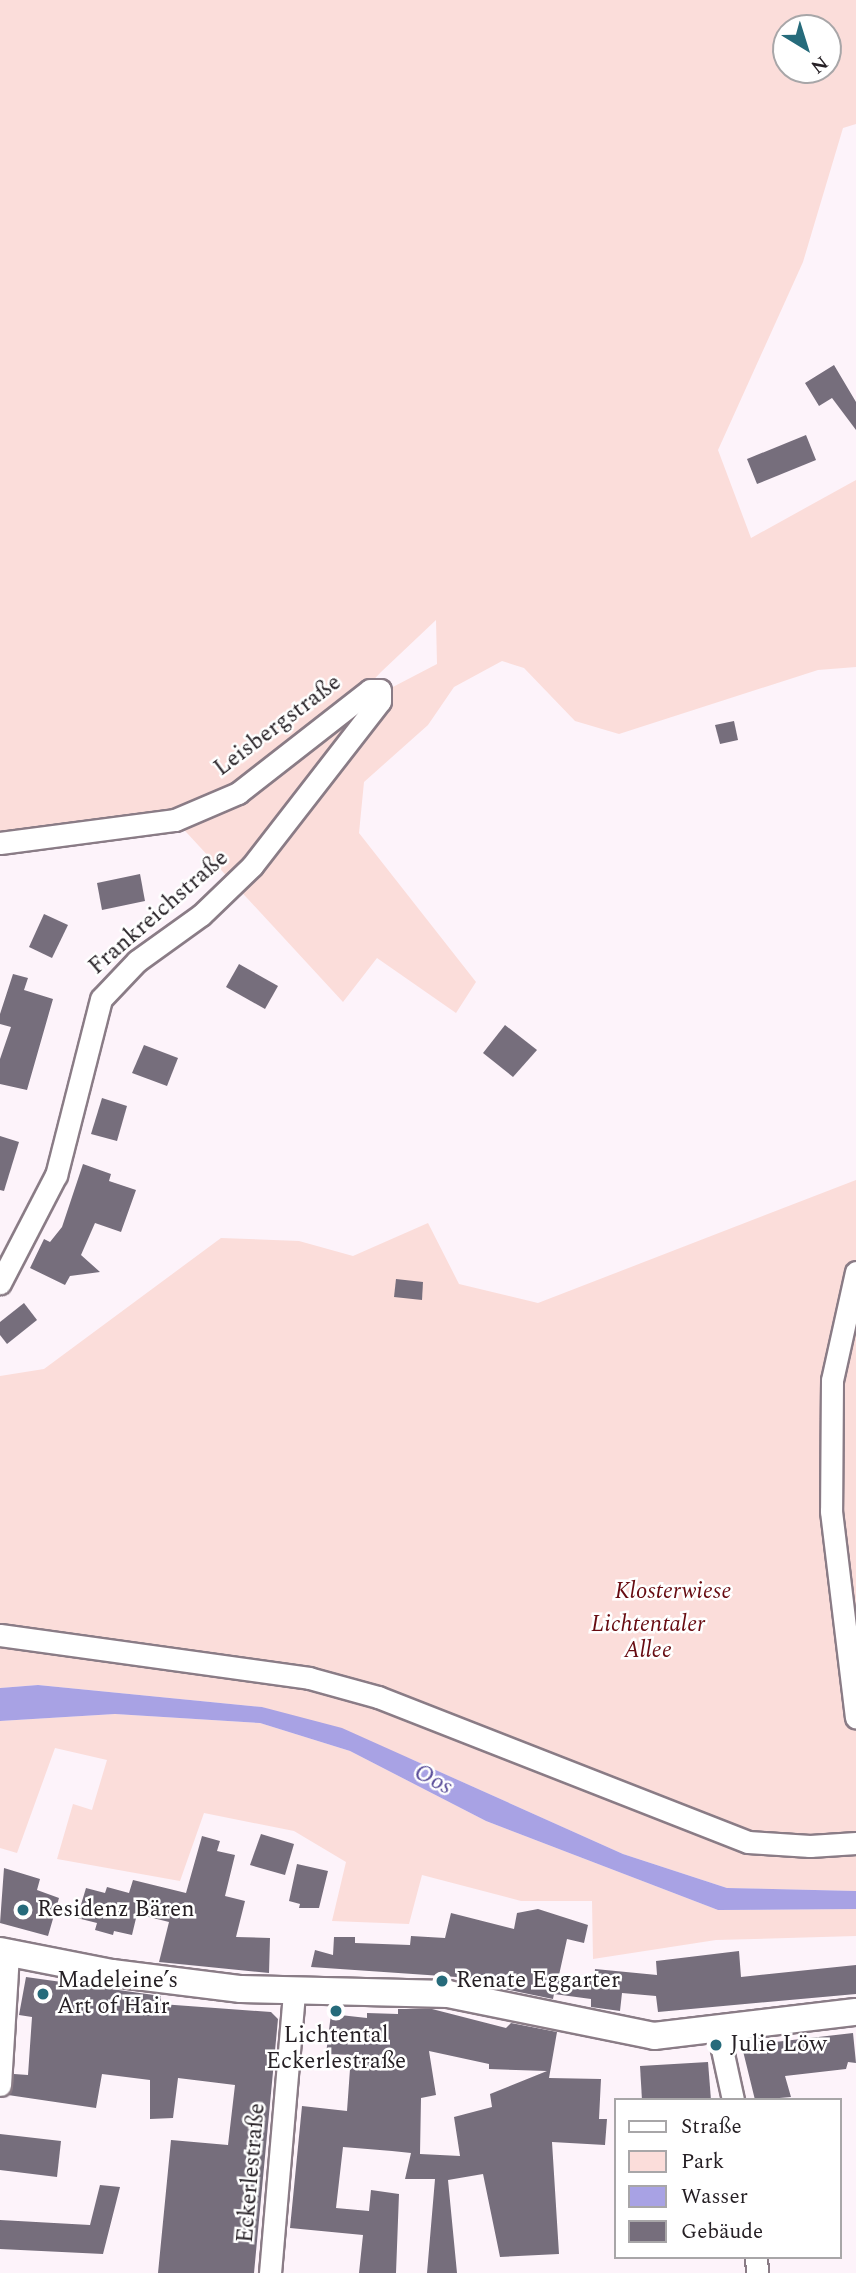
<!DOCTYPE html>
<html>
<head>
<meta charset="utf-8">
<style>
  body { margin:0 }
  #map { position:relative; width:856px; height:2273px; overflow:hidden; background:#fdf3fa; font-family:Spectral,serif }
  div>[style] { position:absolute }
  .green>* { inset:0; background:#fbddda }
  .water>* { inset:0; background:#a8a2e4 }
  .building>* { inset:0; background:#766e7c }
  .roads { filter:drop-shadow(2px 0 #8a7c86) drop-shadow(-2px 0 #8a7c86) drop-shadow(0 2px #8a7c86) drop-shadow(0 -2px #8a7c86) }
  .minor>* { height:21px; margin:-10.5px; padding:0 10.5px; transform-origin:10.5px; border-radius:10.5px; background:#fff }
  .major>* { height:26px; margin:-13px; padding:0 13px; transform-origin:13px; border-radius:13px; background:#fff }
  .dots>* { width:19px; height:19px; translate:-50% -50%; box-sizing:border-box; border:4px solid #fff; border-radius:50% }
  span { translate:-50% -50%; white-space:nowrap; text-align:center; line-height:1.15; -webkit-text-stroke:5px #fff; paint-order:stroke }
  .street-label { font-size:23px; color:#262025 }
  .park-label { font-size:23px; color:#670b11; font-style:italic }
  .poi-label { font-size:23px; color:#262025 }
  .left { translate:0 -50%; text-align:left }
  .water-label { font-size:24px; color:#534695; font-style:italic }
  .legend { position:absolute; left:614px; top:2098px; width:228px; height:161px; box-sizing:border-box; background:#fff; border:2px solid #a8a6a8; margin:0; padding:9px 12px; list-style:none; font-size:21px; color:#262025 }
  .legend li { display:flex; align-items:center; gap:14px; height:35px }
  .legend b { width:35px; border:2px solid #a8a6a8 }
  .north { position:absolute; left:772px; top:14px; width:70px; height:70px; box-sizing:border-box; background:#fff; border:2px solid #a8a6a8; border-radius:50%; rotate:142deg; font-size:19px; font-weight:700; line-height:28px; text-align:center; color:#262025 }
  .north::after { content:''; display:block; margin:auto; width:24px; height:32px; background:#266b7b; clip-path:polygon(50% 0,100% 100%,50% 72%,0 100%) }
</style>
</head>
<body>
<div id="map">
  <div class="green">
    <i style="clip-path:polygon(evenodd,0 0,856px 0,856px 124px,843px 128px,803px 262px,718px 450px,751px 538px,856px 480px,856px 667px,818px 670px,619px 734px,575px 721px,524px 668px,502px 661px,454px 687px,428px 725px,364px 782px,359px 833px,476px 982px,456px 1013px,377px 958px,343px 1002px,175px 820px,0 843px,0 0,786px 28px,828px 28px,828px 70px,786px 70px,786px 28px,0 0,436px 620px,437px 664px,341px 714px,381px 672px,436px 620px)"></i>
    <i style="clip-path:polygon(856px 1180px,856px 1891px,727px 1888px,623px 1854px,411px 1759px,262px 1707px,38px 1685px,0 1688px,0 1376px,44px 1369px,221px 1238px,299px 1241px,353px 1256px,428px 1223px,459px 1284px,538px 1303px)"></i>
    <i style="clip-path:polygon(115px 1714px,260px 1723px,350px 1751px,486px 1821px,718px 1910px,856px 1909px,856px 1936px,716px 1940px,593px 1959px,592px 1901px,521px 1901px,422px 1875px,409px 1924px,332px 1921px,346px 1862px,294px 1831px,204px 1813px,180px 1881px,57px 1859px,73px 1804px,92px 1810px,107px 1760px,55px 1748px,17px 1853px,0 1848px,0 1721px)"></i>
  </div>
  <div class="water">
    <i style="clip-path:polygon(38px 1685px,262px 1707px,342px 1728px,623px 1854px,727px 1888px,856px 1891px,856px 1909px,718px 1910px,486px 1821px,350px 1751px,260px 1723px,115px 1714px,0 1721px,0 1688px)"></i>
  </div>
  <div class="building">
    <i style="clip-path:polygon(834px 365px,856px 402px,856px 430px,832px 398px,819px 406px,805px 383px)"></i>
    <i style="clip-path:polygon(806px 435px,816px 460px,757px 484px,747px 459px)"></i>
    <i style="clip-path:polygon(734px 721px,738px 740px,720px 744px,715px 725px)"></i>
    <i style="clip-path:polygon(140px 874px,145px 901px,102px 910px,97px 883px)"></i>
    <i style="clip-path:polygon(44px 914px,68px 925px,52px 958px,29px 947px)"></i>
    <i style="clip-path:polygon(239px 964px,278px 986px,265px 1009px,226px 987px)"></i>
    <i style="clip-path:polygon(13px 974px,28px 978px,24px 990px,53px 999px,27px 1090px,0 1084px,0 1059px,11px 1027px,0 1024px,0 1014px)"></i>
    <i style="clip-path:polygon(505px 1025px,537px 1050px,513px 1077px,483px 1053px)"></i>
    <i style="clip-path:polygon(144px 1045px,178px 1058px,167px 1086px,132px 1073px)"></i>
    <i style="clip-path:polygon(102px 1098px,127px 1106px,117px 1141px,91px 1134px)"></i>
    <i style="clip-path:polygon(0 1136px,19px 1142px,4px 1191px,0 1190px)"></i>
    <i style="clip-path:polygon(83px 1164px,111px 1174px,109px 1181px,136px 1190px,121px 1232px,95px 1223px,81px 1255px,100px 1272px,70px 1276px,65px 1285px,30px 1268px,44px 1239px,50px 1242px,62px 1227px)"></i>
    <i style="clip-path:polygon(396px 1279px,423px 1282px,422px 1300px,394px 1297px)"></i>
    <i style="clip-path:polygon(24px 1303px,37px 1320px,7px 1344px,0 1335px,0 1322px)"></i>
    <i style="clip-path:polygon(261px 1834px,294px 1844px,285px 1875px,250px 1865px)"></i>
    <i style="clip-path:polygon(202px 1836px,220px 1841px,217px 1851px,235px 1855px,225px 1896px,245px 1901px,236px 1937px,270px 1938px,269px 1973px,159px 1962px,169px 1922px,137px 1914px,132px 1935px,114px 1931px,113px 1935px,95px 1930px,97px 1923px,77px 1918px,86px 1888px,105px 1893px,107px 1887px,129px 1893px,133px 1880px,186px 1893px)"></i>
    <i style="clip-path:polygon(297px 1864px,328px 1871px,319px 1908px,299px 1908px,300px 1904px,289px 1901px)"></i>
    <i style="clip-path:polygon(4px 1868px,40px 1879px,37px 1890px,59px 1898px,48px 1936px,0 1923px)"></i>
    <i style="clip-path:polygon(538px 1909px,588px 1925px,584px 1943px,567px 1939px,559px 1975px,594px 1979px,595px 1969px,657px 1975px,656px 1961px,739px 1951px,741px 1977px,856px 1965px,856px 1994px,658px 2012px,656px 1996px,622px 1993px,620px 2011px,591px 2007px,591px 1999px,554px 1994px,553px 1999px,470px 1982px,471px 1978px,311px 1967px,315px 1950px,333px 1955px,334px 1937px,355px 1937px,355px 1943px,410px 1945px,411px 1936px,445px 1938px,451px 1913px,514px 1929px,517px 1913px)"></i>
    <i style="clip-path:polygon(26px 1977px,161px 1996px,161px 2004px,271px 2012px,278px 2019px,254px 2273px,158px 2273px,171px 2140px,228px 2145px,235px 2085px,178px 2078px,173px 2118px,150px 2119px,150px 2080px,102px 2074px,96px 2108px,8px 2095px,14px 2074px,28px 2075px,32px 2017px,19px 2015px)"></i>
    <i style="clip-path:polygon(evenodd,398px 2009px,432px 2009px,506px 2028px,511px 2023px,557px 2032px,549px 2078px,601px 2079px,599px 2119px,607px 2119px,605px 2145px,552px 2142px,559px 2254px,500px 2257px,483px 2174px,448px 2180px,457px 2273px,427px 2273px,435px 2179px,405px 2179px,411px 2153px,392px 2151px,343px 2147px,336px 2208px,369px 2211px,371px 2190px,399px 2194px,396px 2273px,359px 2273px,363px 2235px,290px 2228px,302px 2106px,347px 2111px,351px 2055px,326px 2054px,331px 2014px,367px 2018px,367px 2013px,398px 2014px,398px 2009px,429px 2051px,489px 2064px,489px 2069px,547px 2071px,490px 2094px,492px 2107px,454px 2117px,460px 2156px,420px 2154px,421px 2098px,436px 2095px,429px 2051px)"></i>
    <i style="clip-path:polygon(853px 2033px,856px 2063px,848px 2062px,846px 2069px,785px 2076px,791px 2097px,755px 2100px,743px 2051px,748px 2045px)"></i>
    <i style="clip-path:polygon(708px 2062px,711px 2100px,642px 2100px,640px 2066px)"></i>
    <i style="clip-path:polygon(0 2134px,61px 2141px,57px 2177px,0 2170px)"></i>
    <i style="clip-path:polygon(100px 2185px,120px 2187px,103px 2254px,0 2249px,0 2220px,90px 2225px)"></i>
  </div>
  <div class="roads">
    <div class="minor">
      <i style="left:0;top:843px;width:177px;rotate:-7.5deg"></i>
      <i style="left:175px;top:820px;width:69px;rotate:-23.2deg"></i>
      <i style="left:238px;top:793px;width:167px;rotate:-38deg"></i>
      <i style="left:370px;top:690px;width:10px"></i>
      <i style="left:380px;top:690px;width:11px;rotate:90deg"></i>
      <i style="left:380px;top:701px;width:209px;rotate:127.8deg"></i>
      <i style="left:252px;top:866px;width:71px;rotate:136.1deg"></i>
      <i style="left:201px;top:915px;width:79px;rotate:144.3deg"></i>
      <i style="left:137px;top:961px;width:52px;rotate:133.5deg"></i>
      <i style="left:101px;top:999px;width:182px;rotate:104.3deg"></i>
      <i style="left:56px;top:1175px;width:122px;rotate:117.4deg"></i>
      <i style="left:856px;top:1272px;width:111px;rotate:102.5deg"></i>
      <i style="left:832px;top:1380px;width:131px;rotate:90.4deg"></i>
      <i style="left:831px;top:1511px;width:208px;rotate:83.1deg"></i>
      <i style="left:0;top:1635px;width:312px;rotate:7.9deg"></i>
      <i style="left:309px;top:1678px;width:72px;rotate:15.4deg"></i>
      <i style="left:378px;top:1697px;width:397px;rotate:21.4deg"></i>
      <i style="left:748px;top:1842px;width:62px;rotate:3.7deg"></i>
      <i style="left:810px;top:1846px;width:46px;rotate:-3.7deg"></i>
      <i style="left:718px;top:2031px;width:71px;rotate:77.7deg"></i>
      <i style="left:0;top:2085px;width:131px;rotate:-86.5deg"></i>
      <i style="left:756px;top:2257px;width:16px;rotate:86deg"></i>
      <i style="left:270px;top:2273px;width:281px;rotate:-85.1deg"></i>
    </div>
    <div class="major">
      <i style="left:0;top:1951px;width:114px;rotate:11.1deg"></i>
      <i style="left:112px;top:1973px;width:130px;rotate:7.1deg"></i>
      <i style="left:241px;top:1989px;width:207px;rotate:1.4deg"></i>
      <i style="left:448px;top:1994px;width:210px;rotate:11.5deg"></i>
      <i style="left:654px;top:2036px;width:203px;rotate:-6.8deg"></i>
    </div>
  </div>
  <div class="dots">
    <i style="left:23px;top:1910px;background:#266b7b"></i>
    <i style="left:442px;top:1981px;background:#266b7b"></i>
    <i style="left:43px;top:1994px;background:#266b7b"></i>
    <i style="left:336px;top:2011px;background:#266b7b"></i>
    <i style="left:716px;top:2045px;background:#266b7b"></i>
  </div>
  <div class="street-label">
    <span style="left:278px;top:726px;rotate:-37deg">Leisbergstraße</span>
    <span style="left:159px;top:913px;rotate:-41deg">Frankreichstraße</span>
    <span style="left:252px;top:2173px;rotate:-85deg">Eckerlestraße</span>
  </div>
  <div class="park-label">
    <span style="left:673px;top:1592px">Klosterwiese</span>
    <span style="left:648px;top:1638px">Lichtentaler<br>Allee</span>
  </div>
  <div class="poi-label">
    <span class="left" style="left:37px;top:1910px">Residenz Bären</span>
    <span class="left" style="left:57px;top:1994px">Madeleine’s<br>Art of Hair</span>
    <span class="left" style="left:456px;top:1981px">Renate Eggarter</span>
    <span style="left:336px;top:2049px">Lichtental<br>Eckerlestraße</span>
    <span class="left" style="left:730px;top:2045px">Julie Löw</span>
  </div>
  <div class="water-label">
    <span style="left:433px;top:1780px;rotate:28deg">Oos</span>
  </div>
  <ul class="legend">
  <li><b style="height:9px;background:#fff"></b>Straße</li>
  <li><b style="height:19px;background:#fbddda"></b>Park</li>
  <li><b style="height:19px;background:#a8a2e4"></b>Wasser</li>
  <li><b style="height:19px;background:#766e7c"></b>Gebäude</li>
  </ul>
  <div class="north">N</div>
</div>
</body>
</html>
